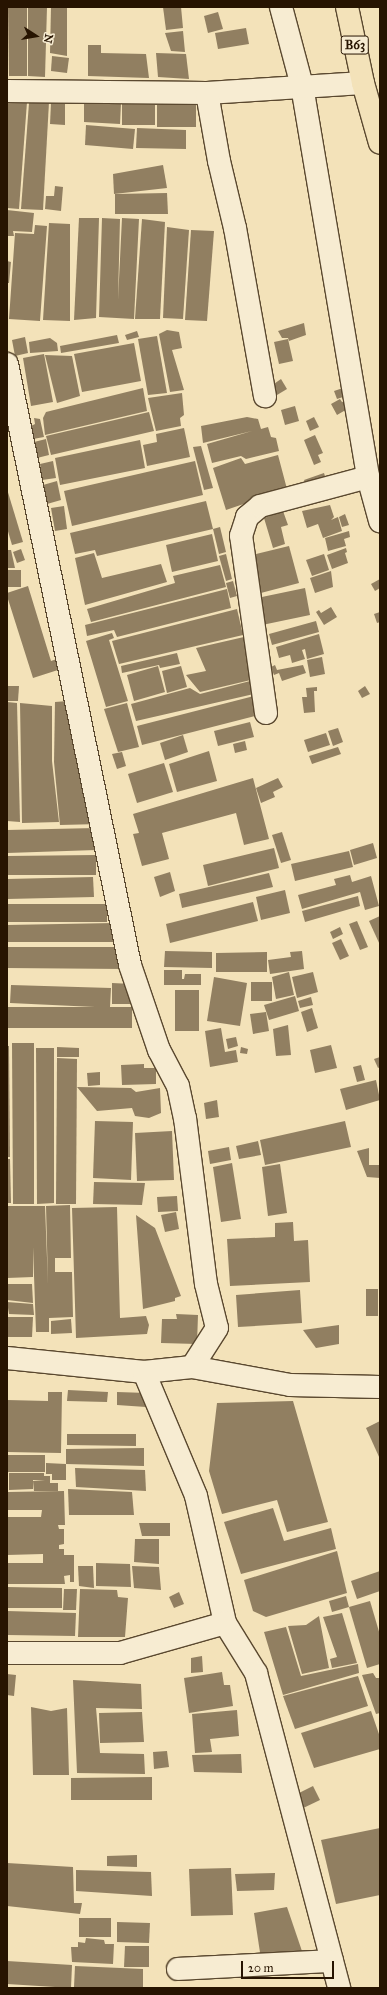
<!DOCTYPE html>
<html>
<head>
<meta charset="utf-8">
<style>
  body { margin:0 }
  #map { position:relative; width:387px; height:1995px; overflow:hidden; background:#f3e2b9; font-family:"IM FELL Great Primer",serif }
  div>[style] { position:absolute }
  .building>* { inset:0; background:#917f61 }
  .roads { filter:drop-shadow(1px 0 #5a482f) drop-shadow(-1px 0 #5a482f) drop-shadow(0 1px #5a482f) drop-shadow(0 -1px #5a482f) }
  .minor>* { height:22px; margin:-11px; padding:0 11px; transform-origin:11px; border-radius:11px; background:#f7ecd2 }
  .highway>* { height:22px; margin:-11px; padding:0 11px; transform-origin:11px; border-radius:11px; background:#f3e2b9 }
  span { translate:-50% -50%; white-space:nowrap; text-align:center; line-height:1.15; -webkit-text-stroke:4px #f7ecd2; paint-order:stroke }
  .shield-label span { padding:1px 3px; background:#f7ecd2; border:1px solid; border-radius:3px; -webkit-text-stroke-width:0 }
  .shield-label { font-size:13px; color:#271401; font-weight:700 }
  .frame { position:absolute; inset:0; border:8px solid #271401; pointer-events:none }
  .north { position:absolute; left:16px; top:16px; width:40px; height:40px; -webkit-text-stroke:3px #f7ecd2; paint-order:stroke; rotate:102deg; font-size:11px; font-weight:700; line-height:16px; text-align:center; color:#271401 }
  .north::after { content:''; display:block; margin:auto; width:14px; height:18px; background:#271401; clip-path:polygon(50% 0,100% 100%,50% 72%,0 100%) }
  .scale { position:absolute; left:241px; top:1961px; width:93px; height:18px; box-sizing:border-box; border:2px solid #271401; border-top:0; padding-left:5px; font-size:12px; line-height:14px; white-space:nowrap; color:#271401; -webkit-text-stroke:3px #f7ecd2; paint-order:stroke }
</style>
</head>
<body>
<div id="map">
  <div class="building">
    <i style="clip-path:polygon(8px 7px,27px 7px,27px 76px,9px 76px)"></i>
    <i style="clip-path:polygon(28px 7px,47px 7px,45px 77px,28px 76px)"></i>
    <i style="clip-path:polygon(51px 7px,67px 7px,67px 56px,50px 53px)"></i>
    <i style="clip-path:polygon(163px 7px,181px 7px,183px 28px,166px 30px)"></i>
    <i style="clip-path:polygon(218px 12px,223px 29px,208px 33px,204px 16px)"></i>
    <i style="clip-path:polygon(246px 28px,249px 44px,218px 49px,215px 33px)"></i>
    <i style="clip-path:polygon(183px 31px,185px 52px,171px 51px,165px 33px)"></i>
    <i style="clip-path:polygon(88px 45px,101px 45px,101px 53px,146px 54px,149px 78px,88px 76px,88px 53px,92px 53px,88px 53px)"></i>
    <i style="clip-path:polygon(156px 53px,186px 54px,189px 79px,158px 77px)"></i>
    <i style="clip-path:polygon(52px 56px,69px 58px,67px 73px,51px 71px)"></i>
    <i style="clip-path:polygon(8px 101px,27px 102px,19px 209px,7px 208px)"></i>
    <i style="clip-path:polygon(84px 101px,121px 103px,120px 124px,84px 122px)"></i>
    <i style="clip-path:polygon(49px 102px,43px 210px,21px 209px,29px 103px)"></i>
    <i style="clip-path:polygon(51px 103px,65px 104px,65px 125px,50px 124px)"></i>
    <i style="clip-path:polygon(122px 104px,155px 105px,155px 125px,122px 125px)"></i>
    <i style="clip-path:polygon(157px 105px,196px 105px,196px 127px,157px 127px)"></i>
    <i style="clip-path:polygon(86px 125px,135px 129px,133px 149px,85px 145px)"></i>
    <i style="clip-path:polygon(137px 128px,186px 130px,186px 149px,136px 148px)"></i>
    <i style="clip-path:polygon(163px 165px,167px 188px,114px 194px,113px 174px)"></i>
    <i style="clip-path:polygon(55px 186px,63px 187px,61px 211px,45px 209px,46px 196px,54px 196px)"></i>
    <i style="clip-path:polygon(167px 193px,168px 214px,115px 214px,115px 194px)"></i>
    <i style="clip-path:polygon(7px 210px,34px 213px,32px 232px,13px 231px,14px 236px,7px 236px)"></i>
    <i style="clip-path:polygon(79px 218px,99px 218px,96px 318px,74px 320px)"></i>
    <i style="clip-path:polygon(102px 218px,120px 219px,118px 300px,122px 218px,139px 219px,134px 319px,99px 317px)"></i>
    <i style="clip-path:polygon(142px 219px,165px 222px,160px 319px,135px 319px)"></i>
    <i style="clip-path:polygon(49px 223px,70px 224px,70px 321px,43px 320px)"></i>
    <i style="clip-path:polygon(35px 225px,47px 226px,40px 321px,9px 319px,15px 233px,34px 234px)"></i>
    <i style="clip-path:polygon(167px 227px,189px 230px,183px 319px,163px 318px)"></i>
    <i style="clip-path:polygon(191px 230px,214px 231px,207px 321px,185px 320px)"></i>
    <i style="clip-path:polygon(7px 261px,11px 262px,9px 283px,7px 283px)"></i>
    <i style="clip-path:polygon(304px 323px,306px 335px,289px 341px,288px 338px,282px 338px,278px 331px)"></i>
    <i style="clip-path:polygon(167px 330px,179px 332px,182px 348px,172px 350px,184px 390px,170px 392px,159px 334px)"></i>
    <i style="clip-path:polygon(137px 331px,139px 337px,127px 340px,125px 335px)"></i>
    <i style="clip-path:polygon(117px 335px,119px 343px,61px 353px,60px 346px)"></i>
    <i style="clip-path:polygon(157px 336px,167px 393px,148px 395px,138px 339px)"></i>
    <i style="clip-path:polygon(25px 337px,28px 353px,15px 356px,12px 340px)"></i>
    <i style="clip-path:polygon(50px 338px,57px 343px,58px 351px,30px 353px,29px 342px)"></i>
    <i style="clip-path:polygon(288px 339px,293px 361px,279px 364px,274px 342px)"></i>
    <i style="clip-path:polygon(134px 343px,141px 381px,82px 392px,74px 354px)"></i>
    <i style="clip-path:polygon(44px 354px,53px 402px,31px 406px,23px 358px)"></i>
    <i style="clip-path:polygon(45px 355px,72px 356px,80px 396px,57px 403px)"></i>
    <i style="clip-path:polygon(281px 379px,287px 389px,277px 395px,271px 386px)"></i>
    <i style="clip-path:polygon(143px 388px,147px 411px,45px 435px,43px 418px,46px 412px)"></i>
    <i style="clip-path:polygon(343px 388px,346px 396px,337px 399px,334px 391px)"></i>
    <i style="clip-path:polygon(182px 393px,184px 415px,180px 418px,181px 426px,156px 431px,148px 398px)"></i>
    <i style="clip-path:polygon(340px 399px,342px 402px,345px 401px,349px 408px,337px 415px,331px 404px)"></i>
    <i style="clip-path:polygon(295px 406px,299px 421px,285px 425px,281px 410px)"></i>
    <i style="clip-path:polygon(149px 412px,154px 431px,51px 455px,46px 436px)"></i>
    <i style="clip-path:polygon(247px 417px,258px 419px,261px 429px,268px 427px,271px 437px,276px 438px,279px 451px,246px 459px,241px 456px,212px 463px,207px 444px,252px 431px,203px 443px,201px 426px)"></i>
    <i style="clip-path:polygon(314px 417px,319px 427px,310px 431px,306px 421px)"></i>
    <i style="clip-path:polygon(34px 418px,40px 419px,44px 437px,33px 439px,31px 426px,35px 424px)"></i>
    <i style="clip-path:polygon(184px 428px,190px 457px,147px 466px,143px 445px,157px 442px,156px 434px)"></i>
    <i style="clip-path:polygon(315px 435px,323px 453px,318px 455px,321px 462px,314px 465px,304px 440px)"></i>
    <i style="clip-path:polygon(46px 439px,49px 455px,37px 458px,34px 442px)"></i>
    <i style="clip-path:polygon(140px 440px,145px 468px,60px 485px,55px 458px)"></i>
    <i style="clip-path:polygon(201px 446px,213px 488px,204px 490px,193px 447px)"></i>
    <i style="clip-path:polygon(278px 455px,287px 489px,226px 510px,213px 468px,241px 458px,245px 464px)"></i>
    <i style="clip-path:polygon(53px 461px,56px 478px,42px 480px,40px 464px)"></i>
    <i style="clip-path:polygon(195px 461px,203px 495px,72px 526px,64px 491px)"></i>
    <i style="clip-path:polygon(324px 473px,328px 486px,309px 492px,304px 480px)"></i>
    <i style="clip-path:polygon(57px 481px,61px 500px,47px 504px,43px 485px)"></i>
    <i style="clip-path:polygon(7px 489px,23px 542px,12px 545px,7px 528px)"></i>
    <i style="clip-path:polygon(206px 501px,213px 529px,97px 556px,95px 550px,75px 554px,70px 533px)"></i>
    <i style="clip-path:polygon(330px 505px,334px 517px,331px 520px,338px 517px,342px 531px,323px 538px,318px 524px,307px 528px,302px 511px)"></i>
    <i style="clip-path:polygon(64px 506px,67px 529px,55px 531px,51px 508px)"></i>
    <i style="clip-path:polygon(283px 511px,288px 525px,281px 527px,285px 544px,273px 548px,264px 518px)"></i>
    <i style="clip-path:polygon(345px 514px,349px 525px,342px 527px,339px 517px)"></i>
    <i style="clip-path:polygon(220px 527px,226px 552px,219px 554px,213px 529px)"></i>
    <i style="clip-path:polygon(349px 531px,350px 537px,344px 539px,346px 546px,328px 551px,325px 538px)"></i>
    <i style="clip-path:polygon(212px 534px,218px 561px,172px 572px,166px 545px)"></i>
    <i style="clip-path:polygon(289px 546px,299px 583px,257px 594px,252px 555px)"></i>
    <i style="clip-path:polygon(346px 548px,347px 552px,345px 553px,348px 563px,332px 569px,327px 555px)"></i>
    <i style="clip-path:polygon(21px 549px,25px 560px,17px 563px,13px 552px)"></i>
    <i style="clip-path:polygon(7px 550px,11px 550px,15px 568px,7px 568px)"></i>
    <i style="clip-path:polygon(94px 553px,102px 578px,161px 564px,167px 582px,85px 605px,75px 558px)"></i>
    <i style="clip-path:polygon(226px 554px,232px 579px,226px 581px,219px 556px)"></i>
    <i style="clip-path:polygon(324px 554px,329px 570px,312px 576px,306px 560px)"></i>
    <i style="clip-path:polygon(220px 565px,226px 587px,91px 622px,87px 609px,175px 583px,173px 576px)"></i>
    <i style="clip-path:polygon(7px 570px,21px 570px,21px 587px,7px 587px)"></i>
    <i style="clip-path:polygon(331px 571px,333px 587px,315px 593px,310px 578px)"></i>
    <i style="clip-path:polygon(380px 579px,380px 588px,375px 591px,371px 584px)"></i>
    <i style="clip-path:polygon(233px 581px,237px 596px,230px 598px,226px 583px)"></i>
    <i style="clip-path:polygon(28px 586px,51px 661px,57px 659px,61px 669px,33px 678px,7px 596px,7px 593px)"></i>
    <i style="clip-path:polygon(305px 588px,310px 615px,262px 625px,257px 598px)"></i>
    <i style="clip-path:polygon(227px 589px,231px 608px,117px 637px,114px 630px,87px 636px,85px 625px)"></i>
    <i style="clip-path:polygon(331px 607px,337px 617px,324px 625px,316px 612px,319px 610px,321px 613px)"></i>
    <i style="clip-path:polygon(237px 609px,243px 635px,119px 664px,112px 641px)"></i>
    <i style="clip-path:polygon(380px 612px,380px 622px,377px 623px,374px 614px)"></i>
    <i style="clip-path:polygon(316px 621px,319px 632px,272px 645px,269px 634px)"></i>
    <i style="clip-path:polygon(112px 633px,114px 638px,109px 640px,128px 701px,106px 707px,86px 641px)"></i>
    <i style="clip-path:polygon(319px 634px,324px 654px,307px 659px,305px 649px,302px 650px,305px 659px,292px 663px,290px 655px,279px 658px,276px 647px)"></i>
    <i style="clip-path:polygon(244px 637px,255px 679px,200px 692px,186px 675px,206px 671px,196px 648px)"></i>
    <i style="clip-path:polygon(177px 653px,180px 664px,160px 668px,159px 665px,122px 673px,121px 666px)"></i>
    <i style="clip-path:polygon(322px 657px,325px 674px,310px 677px,307px 660px)"></i>
    <i style="clip-path:polygon(275px 665px,277px 670px,303px 665px,306px 673px,282px 681px,279px 673px,274px 675px,271px 667px)"></i>
    <i style="clip-path:polygon(158px 666px,165px 692px,134px 701px,127px 675px)"></i>
    <i style="clip-path:polygon(181px 666px,187px 687px,167px 693px,162px 671px)"></i>
    <i style="clip-path:polygon(254px 680px,258px 693px,136px 721px,131px 704px,190px 688px,200px 694px)"></i>
    <i style="clip-path:polygon(7px 686px,19px 686px,18px 701px,7px 701px)"></i>
    <i style="clip-path:polygon(365px 686px,370px 694px,362px 698px,358px 691px)"></i>
    <i style="clip-path:polygon(317px 687px,317px 691px,314px 691px,315px 712px,304px 713px,302px 697px,307px 697px,306px 688px)"></i>
    <i style="clip-path:polygon(258px 695px,263px 714px,142px 745px,137px 726px)"></i>
    <i style="clip-path:polygon(68px 701px,100px 824px,60px 825px,54px 762px,55px 702px)"></i>
    <i style="clip-path:polygon(7px 702px,17px 703px,20px 822px,7px 821px)"></i>
    <i style="clip-path:polygon(20px 703px,52px 706px,52px 761px,59px 822px,22px 823px)"></i>
    <i style="clip-path:polygon(127px 703px,139px 747px,118px 752px,104px 709px)"></i>
    <i style="clip-path:polygon(250px 722px,254px 737px,218px 746px,214px 731px)"></i>
    <i style="clip-path:polygon(338px 728px,343px 742px,333px 746px,328px 731px)"></i>
    <i style="clip-path:polygon(326px 733px,330px 745px,308px 752px,304px 740px)"></i>
    <i style="clip-path:polygon(183px 735px,188px 752px,165px 760px,160px 743px)"></i>
    <i style="clip-path:polygon(245px 741px,247px 750px,235px 753px,233px 744px)"></i>
    <i style="clip-path:polygon(338px 747px,341px 754px,312px 764px,309px 756px)"></i>
    <i style="clip-path:polygon(209px 751px,217px 781px,177px 792px,169px 764px)"></i>
    <i style="clip-path:polygon(122px 752px,126px 766px,117px 769px,112px 754px)"></i>
    <i style="clip-path:polygon(164px 763px,173px 792px,137px 803px,128px 774px)"></i>
    <i style="clip-path:polygon(253px 778px,269px 839px,244px 845px,236px 813px,162px 833px,169px 859px,142px 866px,133px 834px,139px 833px,133px 814px)"></i>
    <i style="clip-path:polygon(278px 778px,283px 787px,273px 792px,275px 797px,261px 803px,256px 788px)"></i>
    <i style="clip-path:polygon(96px 828px,96px 850px,7px 853px,7px 830px)"></i>
    <i style="clip-path:polygon(282px 832px,291px 860px,281px 863px,272px 835px)"></i>
    <i style="clip-path:polygon(373px 843px,377px 858px,354px 865px,350px 850px)"></i>
    <i style="clip-path:polygon(274px 848px,279px 868px,208px 886px,203px 865px)"></i>
    <i style="clip-path:polygon(349px 851px,353px 867px,295px 881px,291px 864px)"></i>
    <i style="clip-path:polygon(96px 855px,96px 875px,7px 875px,7px 856px)"></i>
    <i style="clip-path:polygon(170px 872px,175px 891px,160px 897px,154px 877px)"></i>
    <i style="clip-path:polygon(269px 873px,273px 887px,182px 908px,179px 894px)"></i>
    <i style="clip-path:polygon(350px 875px,352px 882px,371px 876px,379px 906px,365px 910px,360px 892px,302px 909px,298px 895px,336px 885px,334px 879px)"></i>
    <i style="clip-path:polygon(93px 877px,94px 897px,7px 899px,7px 879px)"></i>
    <i style="clip-path:polygon(285px 890px,290px 913px,261px 920px,256px 897px)"></i>
    <i style="clip-path:polygon(358px 896px,360px 906px,305px 922px,302px 911px)"></i>
    <i style="clip-path:polygon(253px 902px,258px 921px,170px 943px,166px 924px)"></i>
    <i style="clip-path:polygon(7px 904px,107px 904px,107px 922px,7px 922px)"></i>
    <i style="clip-path:polygon(380px 916px,380px 945px,369px 921px)"></i>
    <i style="clip-path:polygon(357px 921px,368px 947px,360px 950px,349px 924px)"></i>
    <i style="clip-path:polygon(114px 923px,114px 942px,7px 942px,7px 925px)"></i>
    <i style="clip-path:polygon(340px 927px,343px 934px,333px 939px,330px 932px)"></i>
    <i style="clip-path:polygon(341px 939px,349px 956px,340px 960px,332px 943px)"></i>
    <i style="clip-path:polygon(7px 947px,124px 947px,124px 969px,7px 968px)"></i>
    <i style="clip-path:polygon(165px 951px,212px 952px,212px 968px,164px 967px)"></i>
    <i style="clip-path:polygon(302px 951px,304px 969px,270px 974px,268px 960px,291px 957px,290px 952px)"></i>
    <i style="clip-path:polygon(267px 952px,267px 972px,216px 972px,216px 953px)"></i>
    <i style="clip-path:polygon(164px 970px,182px 970px,182px 979px,184px 979px,185px 974px,201px 974px,201px 985px,164px 985px)"></i>
    <i style="clip-path:polygon(289px 972px,294px 995px,276px 999px,272px 977px)"></i>
    <i style="clip-path:polygon(313px 972px,318px 992px,297px 998px,292px 977px)"></i>
    <i style="clip-path:polygon(214px 977px,247px 983px,240px 1026px,207px 1021px)"></i>
    <i style="clip-path:polygon(251px 982px,272px 982px,272px 1001px,251px 1001px)"></i>
    <i style="clip-path:polygon(112px 983px,132px 984px,132px 1004px,112px 1004px)"></i>
    <i style="clip-path:polygon(11px 985px,111px 988px,110px 1007px,132px 1007px,132px 1028px,7px 1028px,7px 1007px,95px 1007px,10px 1003px)"></i>
    <i style="clip-path:polygon(175px 990px,199px 990px,199px 1031px,175px 1031px)"></i>
    <i style="clip-path:polygon(295px 996px,299px 1011px,269px 1020px,264px 1005px)"></i>
    <i style="clip-path:polygon(311px 997px,313px 1005px,300px 1008px,298px 1001px)"></i>
    <i style="clip-path:polygon(312px 1008px,318px 1028px,307px 1032px,301px 1012px)"></i>
    <i style="clip-path:polygon(266px 1012px,269px 1031px,253px 1034px,250px 1014px)"></i>
    <i style="clip-path:polygon(288px 1025px,291px 1055px,276px 1056px,273px 1029px)"></i>
    <i style="clip-path:polygon(221px 1028px,225px 1052px,236px 1050px,238px 1062px,210px 1067px,205px 1031px)"></i>
    <i style="clip-path:polygon(236px 1037px,238px 1046px,228px 1049px,226px 1039px)"></i>
    <i style="clip-path:polygon(12px 1043px,34px 1043px,34px 1204px,13px 1204px)"></i>
    <i style="clip-path:polygon(331px 1045px,337px 1068px,315px 1073px,310px 1050px)"></i>
    <i style="clip-path:polygon(7px 1046px,9px 1046px,10px 1157px,7px 1157px)"></i>
    <i style="clip-path:polygon(57px 1047px,79px 1048px,79px 1057px,57px 1057px)"></i>
    <i style="clip-path:polygon(241px 1047px,248px 1049px,247px 1054px,240px 1053px)"></i>
    <i style="clip-path:polygon(36px 1048px,54px 1048px,54px 1203px,37px 1204px)"></i>
    <i style="clip-path:polygon(380px 1057px,380px 1067px,378px 1068px,374px 1059px)"></i>
    <i style="clip-path:polygon(57px 1058px,77px 1059px,76px 1204px,56px 1204px)"></i>
    <i style="clip-path:polygon(144px 1064px,144px 1068px,156px 1068px,156px 1084px,122px 1085px,121px 1065px)"></i>
    <i style="clip-path:polygon(361px 1065px,365px 1080px,357px 1082px,353px 1067px)"></i>
    <i style="clip-path:polygon(100px 1072px,100px 1085px,88px 1086px,87px 1073px)"></i>
    <i style="clip-path:polygon(376px 1080px,380px 1100px,346px 1110px,340px 1089px)"></i>
    <i style="clip-path:polygon(77px 1087px,131px 1088px,136px 1092px,160px 1088px,161px 1113px,149px 1118px,135px 1116px,132px 1108px,97px 1111px)"></i>
    <i style="clip-path:polygon(217px 1100px,219px 1117px,206px 1119px,204px 1103px)"></i>
    <i style="clip-path:polygon(95px 1121px,133px 1122px,131px 1180px,93px 1178px)"></i>
    <i style="clip-path:polygon(345px 1121px,351px 1147px,265px 1165px,260px 1140px)"></i>
    <i style="clip-path:polygon(172px 1131px,174px 1180px,137px 1181px,135px 1133px)"></i>
    <i style="clip-path:polygon(258px 1141px,261px 1155px,239px 1159px,236px 1146px)"></i>
    <i style="clip-path:polygon(229px 1147px,231px 1160px,210px 1164px,208px 1151px)"></i>
    <i style="clip-path:polygon(369px 1148px,369px 1165px,380px 1165px,380px 1178px,367px 1177px,357px 1151px)"></i>
    <i style="clip-path:polygon(7px 1159px,10px 1159px,11px 1203px,7px 1203px)"></i>
    <i style="clip-path:polygon(232px 1163px,241px 1219px,221px 1222px,213px 1167px)"></i>
    <i style="clip-path:polygon(280px 1164px,287px 1213px,268px 1216px,262px 1167px)"></i>
    <i style="clip-path:polygon(94px 1182px,145px 1183px,142px 1205px,93px 1204px)"></i>
    <i style="clip-path:polygon(177px 1196px,178px 1211px,158px 1212px,157px 1197px)"></i>
    <i style="clip-path:polygon(70px 1205px,71px 1258px,55px 1258px,55px 1272px,72px 1272px,73px 1317px,49px 1318px,49px 1332px,36px 1332px,33px 1247px,33px 1277px,7px 1278px,7px 1206px,45px 1206px,48px 1284px,46px 1206px)"></i>
    <i style="clip-path:polygon(117px 1207px,120px 1318px,146px 1316px,149px 1325px,147px 1334px,76px 1338px,72px 1208px)"></i>
    <i style="clip-path:polygon(176px 1212px,179px 1229px,165px 1232px,161px 1215px)"></i>
    <i style="clip-path:polygon(136px 1215px,155px 1228px,181px 1296px,175px 1298px,175px 1301px,143px 1309px)"></i>
    <i style="clip-path:polygon(293px 1222px,294px 1241px,308px 1240px,310px 1282px,230px 1286px,227px 1239px,275px 1237px,275px 1223px)"></i>
    <i style="clip-path:polygon(7px 1284px,32px 1284px,33px 1303px,7px 1300px)"></i>
    <i style="clip-path:polygon(366px 1289px,378px 1289px,378px 1316px,366px 1316px)"></i>
    <i style="clip-path:polygon(300px 1290px,302px 1323px,238px 1327px,236px 1295px)"></i>
    <i style="clip-path:polygon(7px 1302px,33px 1304px,34px 1315px,9px 1314px)"></i>
    <i style="clip-path:polygon(176px 1314px,198px 1315px,197px 1344px,161px 1343px,162px 1319px,177px 1319px)"></i>
    <i style="clip-path:polygon(7px 1317px,33px 1317px,32px 1337px,7px 1337px)"></i>
    <i style="clip-path:polygon(71px 1319px,72px 1333px,51px 1334px,51px 1321px)"></i>
    <i style="clip-path:polygon(339px 1325px,339px 1344px,316px 1348px,303px 1330px)"></i>
    <i style="clip-path:polygon(68px 1390px,108px 1392px,107px 1402px,67px 1401px)"></i>
    <i style="clip-path:polygon(48px 1392px,62px 1392px,61px 1453px,7px 1452px,7px 1400px,48px 1401px)"></i>
    <i style="clip-path:polygon(117px 1392px,147px 1393px,146px 1407px,117px 1405px)"></i>
    <i style="clip-path:polygon(293px 1401px,328px 1522px,287px 1532px,277px 1500px,222px 1514px,209px 1471px,217px 1403px)"></i>
    <i style="clip-path:polygon(380px 1421px,380px 1459px,366px 1428px)"></i>
    <i style="clip-path:polygon(67px 1434px,136px 1434px,136px 1446px,67px 1445px)"></i>
    <i style="clip-path:polygon(144px 1448px,144px 1466px,66px 1464px,66px 1449px)"></i>
    <i style="clip-path:polygon(7px 1455px,45px 1455px,45px 1472px,7px 1472px)"></i>
    <i style="clip-path:polygon(46px 1463px,66px 1464px,66px 1480px,52px 1480px,52px 1474px,46px 1474px)"></i>
    <i style="clip-path:polygon(75px 1468px,145px 1470px,146px 1491px,76px 1487px)"></i>
    <i style="clip-path:polygon(9px 1473px,44px 1473px,44px 1476px,50px 1476px,50px 1483px,58px 1483px,58px 1491px,34px 1491px,33px 1481px,45px 1480px,33px 1480px,33px 1489px,9px 1490px)"></i>
    <i style="clip-path:polygon(68px 1489px,132px 1492px,134px 1515px,69px 1515px)"></i>
    <i style="clip-path:polygon(64px 1491px,65px 1525px,58px 1525px,59px 1529px,64px 1529px,64px 1544px,59px 1545px,59px 1549px,64px 1549px,64px 1555px,74px 1555px,74px 1582px,70px 1582px,70px 1575px,64px 1576px,65px 1584px,7px 1584px,7px 1563px,43px 1563px,43px 1554px,7px 1555px,7px 1517px,41px 1517px,42px 1510px,7px 1510px,8px 1492px)"></i>
    <i style="clip-path:polygon(273px 1508px,284px 1541px,331px 1528px,336px 1549px,241px 1574px,224px 1522px)"></i>
    <i style="clip-path:polygon(139px 1523px,170px 1523px,170px 1536px,142px 1536px)"></i>
    <i style="clip-path:polygon(135px 1539px,159px 1539px,159px 1564px,134px 1562px)"></i>
    <i style="clip-path:polygon(337px 1551px,347px 1593px,266px 1617px,253px 1611px,244px 1580px)"></i>
    <i style="clip-path:polygon(96px 1563px,130px 1564px,131px 1587px,96px 1586px)"></i>
    <i style="clip-path:polygon(78px 1566px,93px 1566px,94px 1588px,79px 1586px)"></i>
    <i style="clip-path:polygon(132px 1566px,159px 1567px,161px 1590px,134px 1588px)"></i>
    <i style="clip-path:polygon(380px 1571px,380px 1591px,357px 1599px,351px 1581px)"></i>
    <i style="clip-path:polygon(7px 1587px,62px 1588px,62px 1608px,7px 1608px)"></i>
    <i style="clip-path:polygon(64px 1589px,77px 1589px,76px 1610px,63px 1610px)"></i>
    <i style="clip-path:polygon(80px 1589px,117px 1590px,118px 1597px,128px 1598px,125px 1637px,78px 1637px)"></i>
    <i style="clip-path:polygon(179px 1592px,184px 1604px,174px 1608px,169px 1597px)"></i>
    <i style="clip-path:polygon(346px 1596px,349px 1607px,332px 1612px,329px 1601px)"></i>
    <i style="clip-path:polygon(370px 1601px,380px 1635px,380px 1664px,367px 1668px,349px 1607px)"></i>
    <i style="clip-path:polygon(7px 1611px,76px 1613px,75px 1636px,7px 1635px)"></i>
    <i style="clip-path:polygon(342px 1613px,357px 1663px,332px 1668px,330px 1659px,337px 1657px,323px 1617px)"></i>
    <i style="clip-path:polygon(319px 1616px,329px 1668px,302px 1674px,288px 1626px,306px 1625px)"></i>
    <i style="clip-path:polygon(286px 1627px,301px 1676px,358px 1664px,359px 1673px,283px 1695px,264px 1632px)"></i>
    <i style="clip-path:polygon(202px 1656px,203px 1672px,191px 1673px,191px 1658px)"></i>
    <i style="clip-path:polygon(222px 1672px,224px 1685px,230px 1685px,233px 1706px,189px 1713px,184px 1678px)"></i>
    <i style="clip-path:polygon(373px 1673px,376px 1678px,380px 1678px,380px 1713px,376px 1714px,362px 1675px)"></i>
    <i style="clip-path:polygon(7px 1674px,16px 1675px,14px 1696px,7px 1695px)"></i>
    <i style="clip-path:polygon(358px 1676px,368px 1706px,295px 1729px,283px 1696px)"></i>
    <i style="clip-path:polygon(73px 1680px,141px 1684px,142px 1709px,96px 1708px,100px 1753px,144px 1754px,145px 1774px,77px 1773px)"></i>
    <i style="clip-path:polygon(31px 1707px,51px 1711px,67px 1708px,69px 1775px,33px 1775px)"></i>
    <i style="clip-path:polygon(237px 1710px,239px 1736px,210px 1739px,212px 1752px,195px 1753px,192px 1714px)"></i>
    <i style="clip-path:polygon(371px 1711px,380px 1737px,380px 1749px,314px 1768px,301px 1733px)"></i>
    <i style="clip-path:polygon(142px 1712px,144px 1742px,100px 1743px,99px 1713px)"></i>
    <i style="clip-path:polygon(167px 1751px,169px 1767px,154px 1769px,153px 1752px)"></i>
    <i style="clip-path:polygon(241px 1754px,242px 1773px,194px 1772px,192px 1755px)"></i>
    <i style="clip-path:polygon(152px 1777px,152px 1800px,71px 1800px,71px 1778px)"></i>
    <i style="clip-path:polygon(313px 1786px,320px 1800px,297px 1811px,297px 1794px)"></i>
    <i style="clip-path:polygon(380px 1828px,380px 1895px,336px 1904px,321px 1840px)"></i>
    <i style="clip-path:polygon(137px 1855px,137px 1867px,107px 1866px,107px 1856px)"></i>
    <i style="clip-path:polygon(7px 1863px,73px 1867px,74px 1903px,82px 1903px,80px 1914px,7px 1906px)"></i>
    <i style="clip-path:polygon(231px 1868px,233px 1915px,191px 1916px,189px 1869px)"></i>
    <i style="clip-path:polygon(76px 1870px,151px 1872px,152px 1896px,76px 1891px)"></i>
    <i style="clip-path:polygon(275px 1873px,274px 1890px,237px 1891px,235px 1874px)"></i>
    <i style="clip-path:polygon(287px 1907px,304px 1957px,261px 1959px,254px 1913px)"></i>
    <i style="clip-path:polygon(79px 1918px,111px 1918px,111px 1937px,79px 1937px)"></i>
    <i style="clip-path:polygon(117px 1922px,150px 1923px,149px 1943px,117px 1942px)"></i>
    <i style="clip-path:polygon(86px 1938px,104px 1940px,105px 1944px,114px 1944px,113px 1964px,72px 1962px,71px 1947px,78px 1947px,78px 1942px,85px 1943px)"></i>
    <i style="clip-path:polygon(125px 1946px,149px 1946px,149px 1967px,124px 1967px)"></i>
    <i style="clip-path:polygon(7px 1961px,72px 1965px,71px 1988px,7px 1984px)"></i>
    <i style="clip-path:polygon(75px 1966px,143px 1969px,143px 1988px,74px 1987px)"></i>
  </div>
  <div class="roads">
    <div class="minor">
      <i style="left:281px;top:7px;width:82px;rotate:75.1deg"></i>
      <i style="left:302px;top:86px;width:397px;rotate:80.4deg"></i>
      <i style="left:368px;top:477px;width:46px;rotate:74.7deg"></i>
      <i style="left:7px;top:91px;width:200px;rotate:0.6deg"></i>
      <i style="left:207px;top:93px;width:156px;rotate:-3.7deg"></i>
      <i style="left:207px;top:93px;width:69px;rotate:80deg"></i>
      <i style="left:219px;top:161px;width:69px;rotate:76.6deg"></i>
      <i style="left:235px;top:228px;width:171px;rotate:79.9deg"></i>
      <i style="left:7px;top:364px;width:613px;rotate:78.43deg"></i>
      <i style="left:130px;top:965px;width:90px;rotate:71.2deg"></i>
      <i style="left:159px;top:1050px;width:41px;rotate:62.2deg"></i>
      <i style="left:178px;top:1086px;width:33px;rotate:78deg"></i>
      <i style="left:185px;top:1118px;width:167px;rotate:82.8deg"></i>
      <i style="left:206px;top:1284px;width:45px;rotate:76deg"></i>
      <i style="left:217px;top:1328px;width:46px;rotate:122.7deg"></i>
      <i style="left:266px;top:713px;width:179px;rotate:-98deg"></i>
      <i style="left:241px;top:536px;width:20px;rotate:-72deg"></i>
      <i style="left:247px;top:517px;width:17px;rotate:-40deg"></i>
      <i style="left:260px;top:506px;width:112px;rotate:-15deg"></i>
      <i style="left:7px;top:1358px;width:138px;rotate:5.8deg"></i>
      <i style="left:144px;top:1372px;width:48px;rotate:-5.9deg"></i>
      <i style="left:192px;top:1367px;width:100px;rotate:10.4deg"></i>
      <i style="left:290px;top:1385px;width:90px;rotate:1.3deg"></i>
      <i style="left:144px;top:1372px;width:134px;rotate:67.2deg"></i>
      <i style="left:196px;top:1496px;width:130px;rotate:77.1deg"></i>
      <i style="left:225px;top:1623px;width:59px;rotate:58.2deg"></i>
      <i style="left:256px;top:1673px;width:326px;rotate:75.2deg"></i>
      <i style="left:7px;top:1653px;width:113px"></i>
      <i style="left:120px;top:1653px;width:109px;rotate:-15.9deg"></i>
      <i style="left:178px;top:1969px;width:154px;rotate:-3deg"></i>
    </div>
    <div class="highway">
      <i style="left:347px;top:7px;width:78px;rotate:78.1deg"></i>
      <i style="left:363px;top:83px;width:62px;rotate:74.2deg"></i>
    </div>
  </div>
  <div class="shield-label">
    <span style="left:355px;top:45px">B63</span>
  </div>
  <div class="frame"></div>
  <div class="north">N</div>
  <div class="scale">20 m</div>
</div>
</body>
</html>
